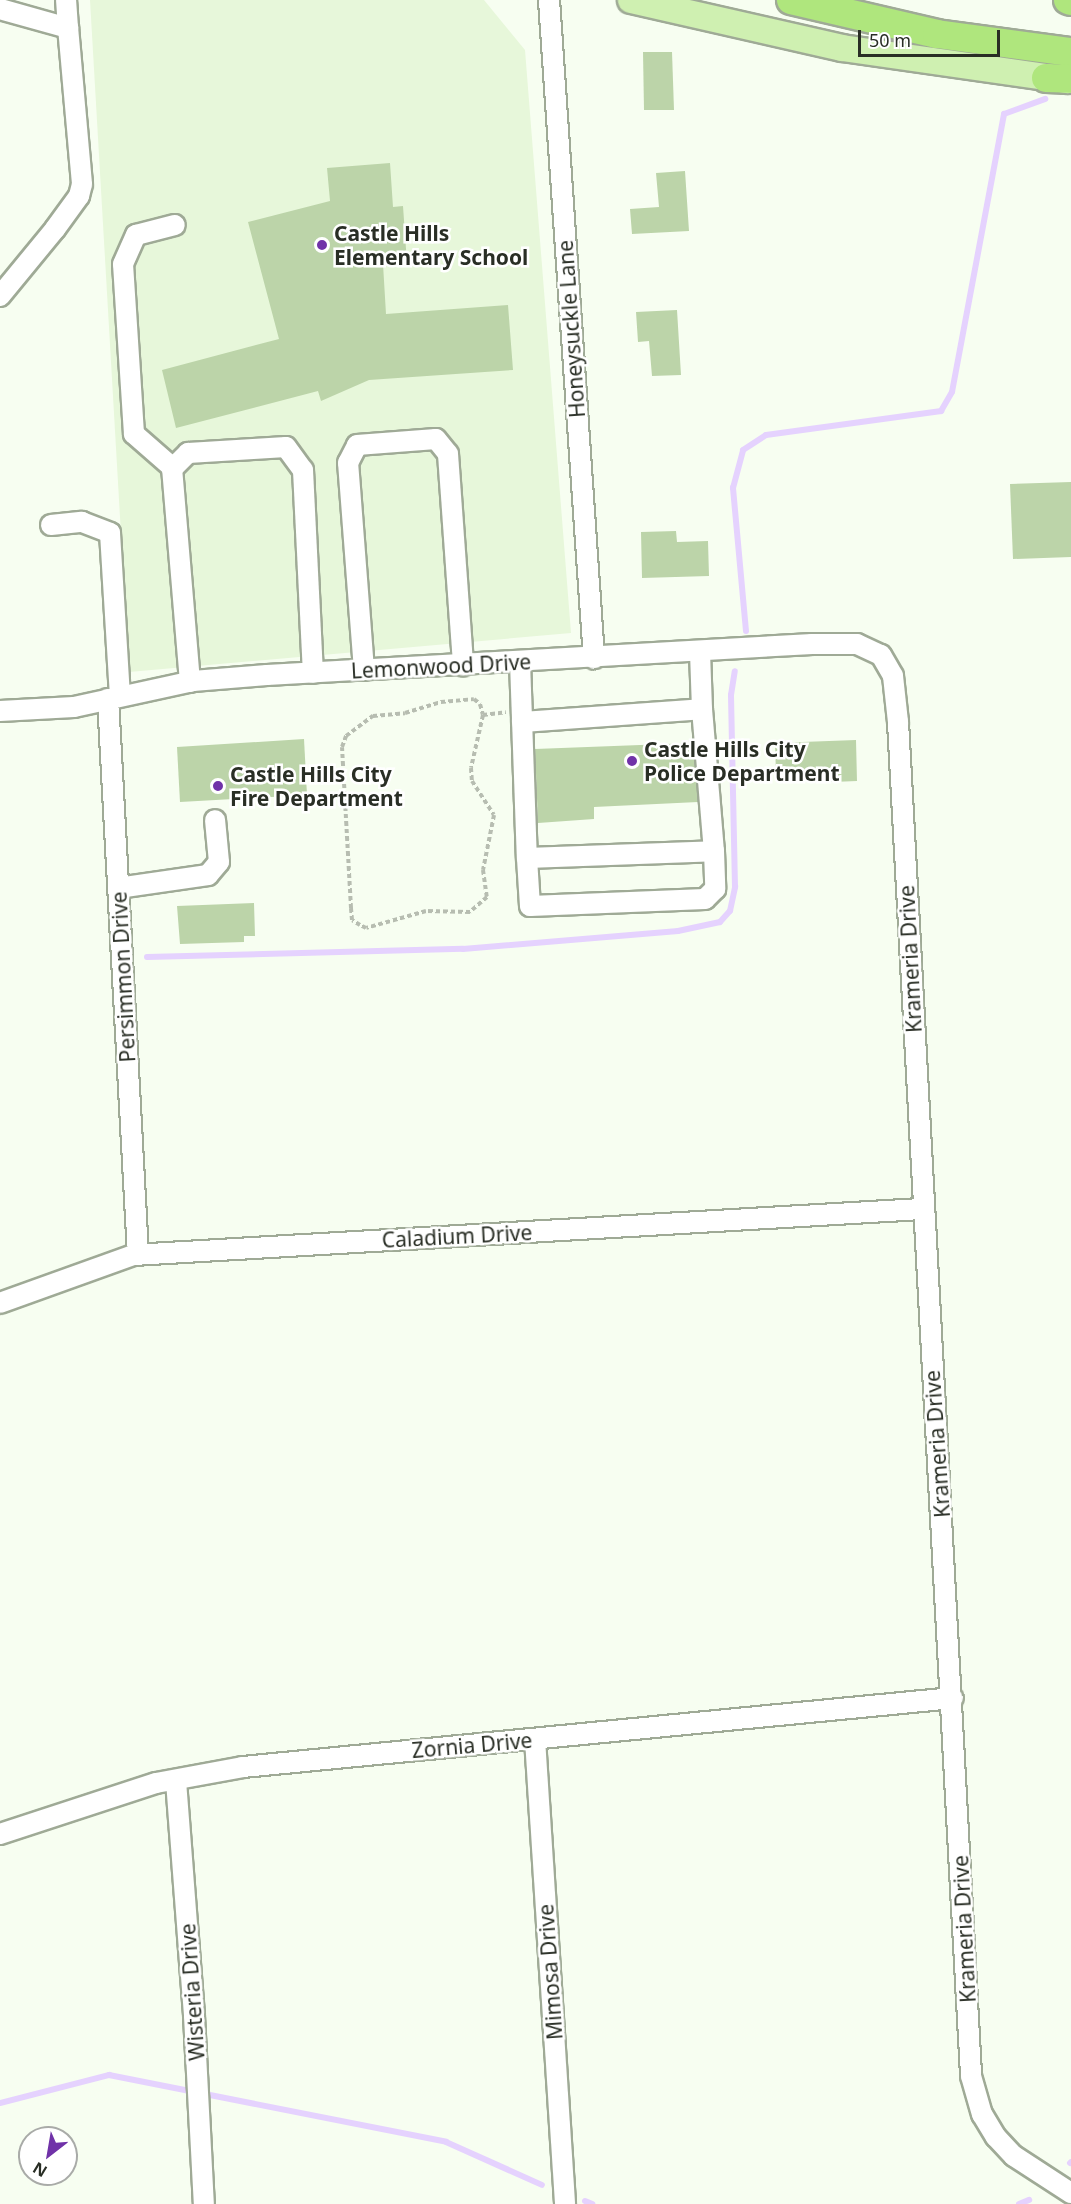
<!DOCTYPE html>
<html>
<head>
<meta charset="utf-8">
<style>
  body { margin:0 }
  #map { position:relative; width:1071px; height:2204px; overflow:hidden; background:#f7fef1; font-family:"Noto Sans",sans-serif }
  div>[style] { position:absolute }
  .built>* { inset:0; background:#e7f7da }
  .stream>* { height:6px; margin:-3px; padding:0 3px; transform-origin:3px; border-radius:3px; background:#e5d2fe }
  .building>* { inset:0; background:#bcd4a9 }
  .path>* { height:4px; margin-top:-2px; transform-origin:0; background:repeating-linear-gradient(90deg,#b7bdb1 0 4.5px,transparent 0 7.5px) }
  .roads { filter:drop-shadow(2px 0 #9faa96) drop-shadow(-2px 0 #9faa96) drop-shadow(0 2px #9faa96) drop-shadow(0 -2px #9faa96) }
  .minor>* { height:20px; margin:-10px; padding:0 10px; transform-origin:10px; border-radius:10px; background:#fff }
  .major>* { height:26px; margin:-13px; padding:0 13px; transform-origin:13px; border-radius:13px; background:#cff0b1 }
  .highway>* { height:28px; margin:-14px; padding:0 14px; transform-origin:14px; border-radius:14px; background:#afe67d }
  .dots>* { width:16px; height:16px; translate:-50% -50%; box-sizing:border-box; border:3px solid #fff; border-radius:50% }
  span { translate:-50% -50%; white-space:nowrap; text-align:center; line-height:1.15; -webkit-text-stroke:5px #fff; paint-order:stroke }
  .poi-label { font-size:21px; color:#292e25; font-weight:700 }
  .left { translate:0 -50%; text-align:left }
  .street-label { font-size:21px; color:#292e25 }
  .north { position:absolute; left:18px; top:2126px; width:60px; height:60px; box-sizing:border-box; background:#fff; border:2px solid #a9aba8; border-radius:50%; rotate:211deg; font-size:16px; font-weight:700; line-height:24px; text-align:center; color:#292e25 }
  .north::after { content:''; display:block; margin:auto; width:21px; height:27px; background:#7032a8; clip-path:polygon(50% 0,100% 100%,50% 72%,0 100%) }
  .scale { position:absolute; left:858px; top:30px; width:142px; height:27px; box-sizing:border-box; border:3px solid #292e25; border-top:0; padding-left:8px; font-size:18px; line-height:21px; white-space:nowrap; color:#292e25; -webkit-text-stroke:4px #fff; paint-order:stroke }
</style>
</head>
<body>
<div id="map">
  <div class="built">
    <i style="clip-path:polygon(90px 0,484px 0,525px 50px,571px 633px,129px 672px)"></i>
  </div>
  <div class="stream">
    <i style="left:746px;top:631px;width:144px;rotate:-95.2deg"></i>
    <i style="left:733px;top:488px;width:39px;rotate:-75deg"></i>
    <i style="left:743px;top:450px;width:27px;rotate:-33deg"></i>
    <i style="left:766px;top:435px;width:177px;rotate:-7.8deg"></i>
    <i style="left:941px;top:411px;width:22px;rotate:-60deg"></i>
    <i style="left:952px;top:392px;width:283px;rotate:-79.4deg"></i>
    <i style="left:1004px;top:114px;width:44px;rotate:-20.1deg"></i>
    <i style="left:147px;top:957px;width:316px;rotate:-1.5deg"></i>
    <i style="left:463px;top:949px;width:216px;rotate:-4.8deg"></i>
    <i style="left:678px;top:931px;width:43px;rotate:-12.1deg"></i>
    <i style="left:720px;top:922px;width:15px;rotate:-48deg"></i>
    <i style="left:730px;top:911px;width:25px;rotate:-78deg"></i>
    <i style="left:735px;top:887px;width:192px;rotate:-91.2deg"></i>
    <i style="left:731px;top:695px;width:24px;rotate:-81deg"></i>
    <i style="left:0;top:2103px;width:113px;rotate:-14.4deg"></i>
    <i style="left:109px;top:2075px;width:344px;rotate:11.2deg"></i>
    <i style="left:446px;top:2142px;width:105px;rotate:24.1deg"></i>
    <i style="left:1070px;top:2163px;width:1px;rotate:-45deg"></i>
    <i style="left:585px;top:2201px;width:8px;rotate:23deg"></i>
    <i style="left:1019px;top:2204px;width:11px;rotate:-22deg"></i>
  </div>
  <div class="building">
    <i style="clip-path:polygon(643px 52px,672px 52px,674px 110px,644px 110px)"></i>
    <i style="clip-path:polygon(390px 163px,393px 207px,403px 206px,407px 263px,383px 264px,386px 314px,508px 305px,513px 370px,369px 380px,321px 401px,318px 391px,176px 428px,162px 370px,279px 339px,248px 222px,330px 201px,327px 168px)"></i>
    <i style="clip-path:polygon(685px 171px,689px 231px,632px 234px,630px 209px,659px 207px,656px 173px)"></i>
    <i style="clip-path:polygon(677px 310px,681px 375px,652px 376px,649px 341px,638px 342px,636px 312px)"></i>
    <i style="clip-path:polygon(1071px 482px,1071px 557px,1013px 559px,1010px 484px)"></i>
    <i style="clip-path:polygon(676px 531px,677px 542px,708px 541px,709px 576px,642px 578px,641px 532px)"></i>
    <i style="clip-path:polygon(304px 739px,307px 795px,180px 802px,177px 747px)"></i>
    <i style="clip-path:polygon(856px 740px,857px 781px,808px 783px,808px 773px,776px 774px,775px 743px)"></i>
    <i style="clip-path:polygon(693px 743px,698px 802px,594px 807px,594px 819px,538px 823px,535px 749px)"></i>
    <i style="clip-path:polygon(254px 903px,255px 936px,244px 936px,244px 942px,180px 944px,177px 906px)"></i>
  </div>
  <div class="path">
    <i style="left:483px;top:715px;width:54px;rotate:102.8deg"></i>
    <i style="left:471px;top:768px;width:13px;rotate:86deg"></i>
    <i style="left:472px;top:781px;width:40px;rotate:57.1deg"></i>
    <i style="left:494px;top:815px;width:56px;rotate:101.3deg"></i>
    <i style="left:483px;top:870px;width:27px;rotate:82deg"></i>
    <i style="left:487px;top:897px;width:23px;rotate:139deg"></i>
    <i style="left:470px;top:912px;width:44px;rotate:-178.7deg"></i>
    <i style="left:426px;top:911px;width:62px;rotate:164.2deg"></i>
    <i style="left:366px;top:928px;width:7px;rotate:-153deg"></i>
    <i style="left:360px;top:925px;width:9px;rotate:-148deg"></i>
    <i style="left:352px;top:920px;width:12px;rotate:-95deg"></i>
    <i style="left:351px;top:908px;width:161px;rotate:-93.2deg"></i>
    <i style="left:342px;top:747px;width:12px;rotate:-70deg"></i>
    <i style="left:346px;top:736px;width:34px;rotate:-37deg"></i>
    <i style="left:373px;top:716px;width:32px;rotate:-5deg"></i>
    <i style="left:405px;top:713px;width:38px;rotate:-17deg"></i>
    <i style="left:441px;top:702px;width:33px;rotate:-5deg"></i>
    <i style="left:474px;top:699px;width:8px;rotate:40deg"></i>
    <i style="left:480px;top:704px;width:11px;rotate:75deg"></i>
    <i style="left:483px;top:715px;width:23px;rotate:-7deg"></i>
  </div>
  <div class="roads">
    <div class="minor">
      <i style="left:549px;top:0;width:660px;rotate:86.09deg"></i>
      <i style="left:0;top:9px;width:71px;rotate:15.6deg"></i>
      <i style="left:68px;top:28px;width:28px;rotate:-94deg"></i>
      <i style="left:0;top:296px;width:87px;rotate:-50.6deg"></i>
      <i style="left:55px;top:229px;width:41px;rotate:-54deg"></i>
      <i style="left:79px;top:196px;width:12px;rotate:-76deg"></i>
      <i style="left:82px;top:184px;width:157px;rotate:-95.1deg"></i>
      <i style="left:173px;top:468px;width:52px;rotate:-138.9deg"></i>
      <i style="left:134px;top:434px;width:170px;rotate:-93.7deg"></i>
      <i style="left:123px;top:264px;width:32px;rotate:-66deg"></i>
      <i style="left:136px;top:235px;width:40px;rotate:-14.4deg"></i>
      <i style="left:51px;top:525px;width:31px;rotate:-6deg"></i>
      <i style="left:82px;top:522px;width:30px;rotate:21deg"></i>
      <i style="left:110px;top:533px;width:163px;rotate:86.5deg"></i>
      <i style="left:700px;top:652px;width:57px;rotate:88deg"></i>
      <i style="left:702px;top:709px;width:143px;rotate:85.2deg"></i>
      <i style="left:714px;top:851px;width:38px;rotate:88deg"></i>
      <i style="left:715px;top:889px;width:14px;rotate:135deg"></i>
      <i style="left:705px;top:899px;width:175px;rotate:177.7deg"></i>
      <i style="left:530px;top:906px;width:48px;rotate:-93.6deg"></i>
      <i style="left:527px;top:858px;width:187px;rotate:-2.1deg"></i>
      <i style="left:520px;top:662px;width:196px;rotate:88deg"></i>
      <i style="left:364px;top:670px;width:208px;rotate:-94.4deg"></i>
      <i style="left:348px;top:463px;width:20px;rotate:-63deg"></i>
      <i style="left:357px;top:445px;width:79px;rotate:-4.3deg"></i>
      <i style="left:436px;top:439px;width:19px;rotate:51deg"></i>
      <i style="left:448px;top:454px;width:212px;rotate:85.9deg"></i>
      <i style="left:190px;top:682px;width:214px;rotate:-94.8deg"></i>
      <i style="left:172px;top:469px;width:23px;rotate:-45deg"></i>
      <i style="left:188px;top:453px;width:98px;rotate:-3.5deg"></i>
      <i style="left:286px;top:447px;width:29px;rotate:54deg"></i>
      <i style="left:303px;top:470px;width:203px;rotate:87.2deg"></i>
      <i style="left:108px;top:699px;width:557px;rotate:86.91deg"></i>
      <i style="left:0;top:711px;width:74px;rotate:-3.1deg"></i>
      <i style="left:74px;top:707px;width:122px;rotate:-12.3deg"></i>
      <i style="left:193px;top:681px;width:74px;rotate:-4.6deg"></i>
      <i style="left:267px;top:675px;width:546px;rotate:-3.26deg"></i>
      <i style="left:812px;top:644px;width:45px"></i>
      <i style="left:857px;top:644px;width:26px;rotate:25deg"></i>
      <i style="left:881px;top:655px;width:24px;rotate:60deg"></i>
      <i style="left:893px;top:676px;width:46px;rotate:83.8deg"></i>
      <i style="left:898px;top:722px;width:1356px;rotate:86.91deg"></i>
      <i style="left:971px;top:2076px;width:40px;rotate:74deg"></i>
      <i style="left:982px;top:2114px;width:27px;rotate:59deg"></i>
      <i style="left:996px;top:2137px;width:26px;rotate:47deg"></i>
      <i style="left:1014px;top:2156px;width:68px;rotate:33deg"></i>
      <i style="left:522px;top:722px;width:180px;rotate:-4.1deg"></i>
      <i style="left:118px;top:888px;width:91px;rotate:-8.2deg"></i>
      <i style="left:208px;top:875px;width:17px;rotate:-50deg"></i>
      <i style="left:219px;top:862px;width:42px;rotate:-95.4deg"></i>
      <i style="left:0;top:1303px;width:141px;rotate:-19.8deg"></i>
      <i style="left:133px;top:1255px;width:790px;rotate:-3.34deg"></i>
      <i style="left:535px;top:1739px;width:466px;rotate:86.3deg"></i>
      <i style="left:176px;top:1781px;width:236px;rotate:85.6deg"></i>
      <i style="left:194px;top:2016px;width:188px;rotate:87deg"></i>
      <i style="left:0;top:1834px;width:164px;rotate:-18.1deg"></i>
      <i style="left:156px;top:1783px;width:88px;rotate:-10.4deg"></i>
      <i style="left:243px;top:1767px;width:713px;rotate:-5.55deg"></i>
    </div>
    <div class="major">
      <i style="left:631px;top:0;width:216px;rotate:12.8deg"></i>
      <i style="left:842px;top:48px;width:228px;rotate:8.1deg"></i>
    </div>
    <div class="highway">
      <i style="left:791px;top:0;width:150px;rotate:13.1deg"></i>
      <i style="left:937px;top:34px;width:135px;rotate:7.7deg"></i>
      <i style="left:1068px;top:0;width:3px;rotate:18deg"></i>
      <i style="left:1046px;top:78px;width:25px;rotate:2deg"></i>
    </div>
  </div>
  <div class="dots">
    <i style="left:322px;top:245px;background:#7032a8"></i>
    <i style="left:632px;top:761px;background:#7032a8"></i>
    <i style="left:218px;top:786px;background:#7032a8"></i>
  </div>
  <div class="poi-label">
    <span class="left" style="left:334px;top:245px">Castle Hills<br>Elementary School</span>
    <span class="left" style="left:644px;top:761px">Castle Hills City<br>Police Department</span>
    <span class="left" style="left:230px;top:786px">Castle Hills City<br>Fire Department</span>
  </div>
  <div class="street-label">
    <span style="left:571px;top:329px;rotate:-94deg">Honeysuckle Lane</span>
    <span style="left:441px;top:666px;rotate:-3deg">Lemonwood Drive</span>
    <span style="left:910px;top:959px;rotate:-93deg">Krameria Drive</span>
    <span style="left:123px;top:977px;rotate:-93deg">Persimmon Drive</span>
    <span style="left:457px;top:1236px;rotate:-3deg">Caladium Drive</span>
    <span style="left:937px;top:1444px;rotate:-94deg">Krameria Drive</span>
    <span style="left:472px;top:1745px;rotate:-5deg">Zornia Drive</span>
    <span style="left:964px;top:1929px;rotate:-93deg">Krameria Drive</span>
    <span style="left:550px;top:1972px;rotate:-94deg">Mimosa Drive</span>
    <span style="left:192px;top:1992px;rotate:-94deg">Wisteria Drive</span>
  </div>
  <div class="north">N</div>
  <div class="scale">50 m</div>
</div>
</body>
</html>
